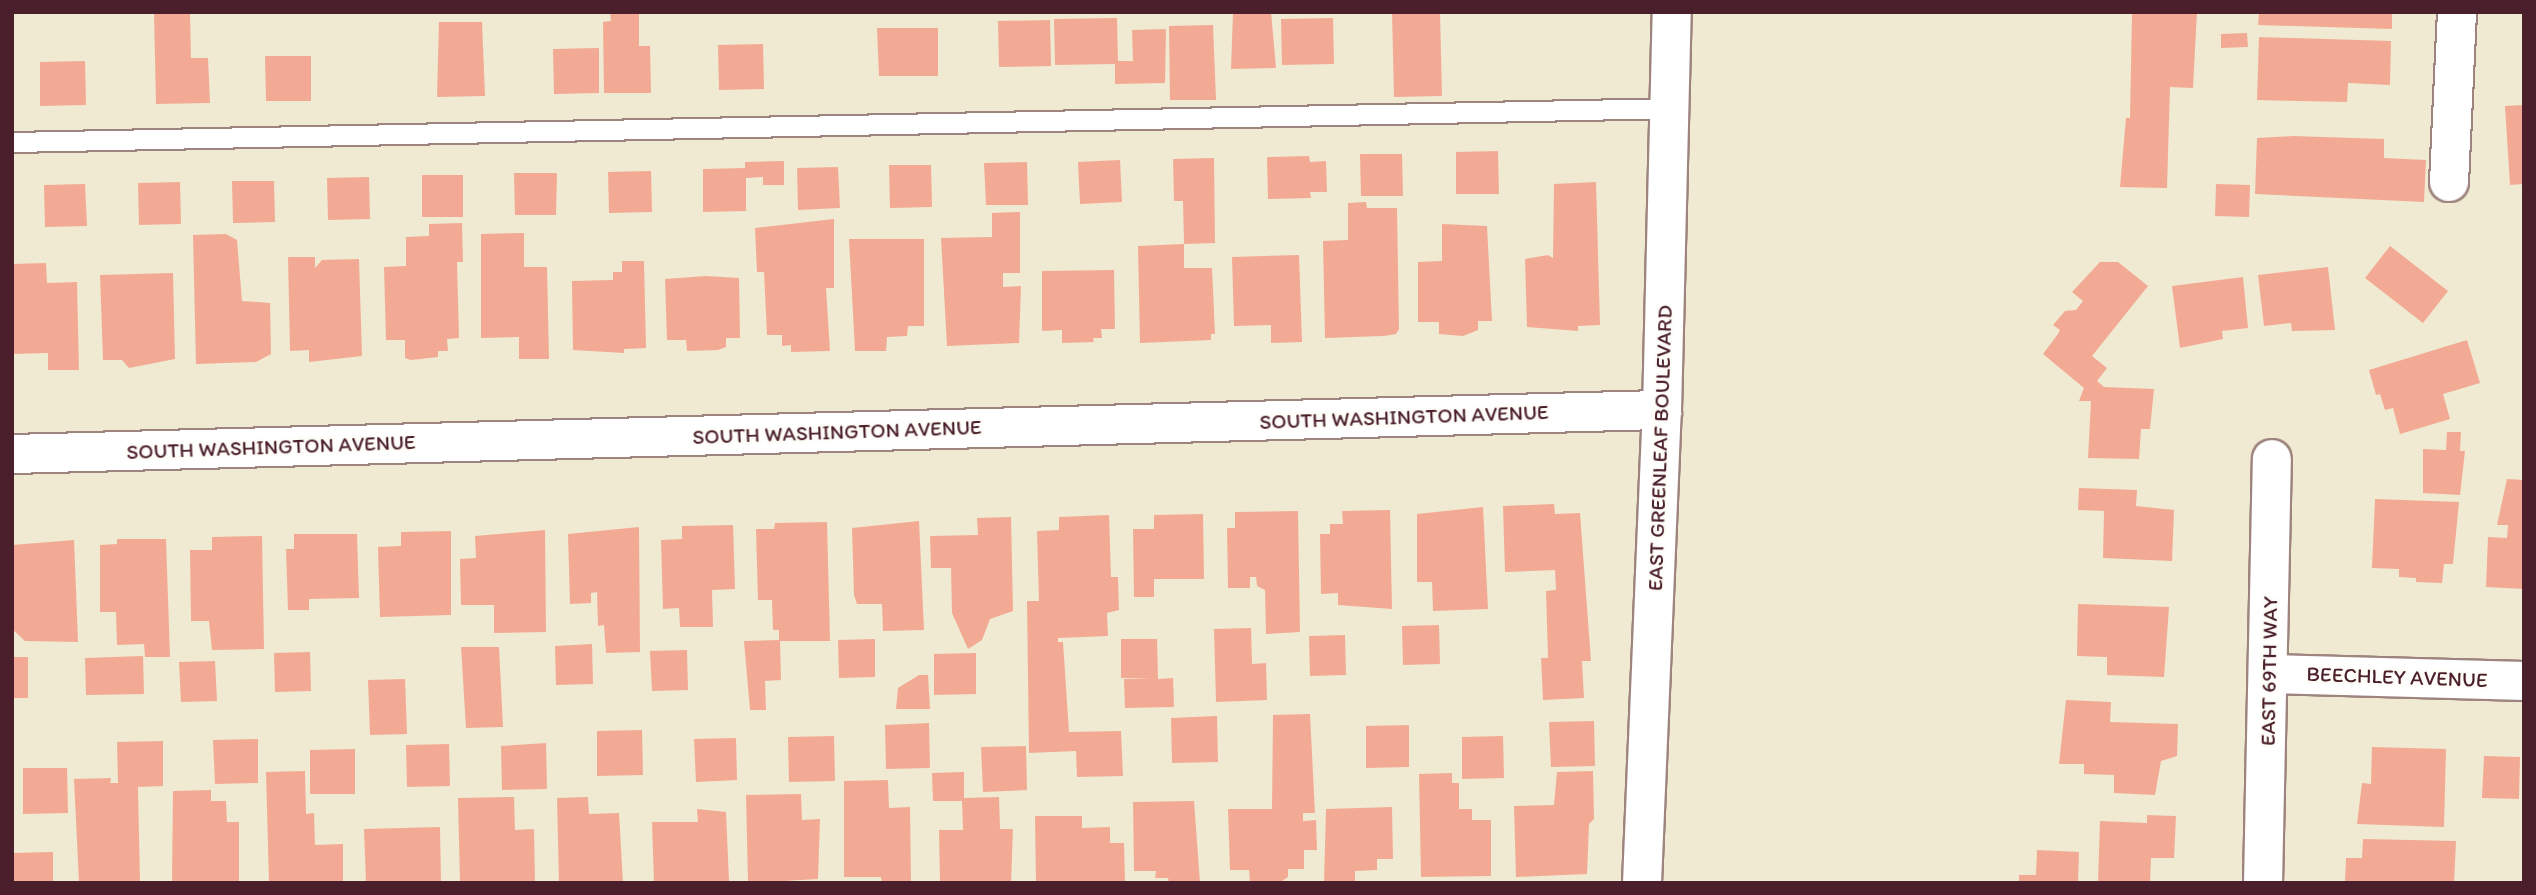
<!DOCTYPE html>
<html>
<head>
<meta charset="utf-8">
<style>
  body { margin:0 }
  #map { position:relative; width:2536px; height:895px; overflow:hidden; background:#f0ead2; font-family:Itim,sans-serif }
  div>[style] { position:absolute }
  .building>* { inset:0; background:#f3aa94 }
  .roads { filter:drop-shadow(2px 0 #9d847e) drop-shadow(-2px 0 #9d847e) drop-shadow(0 2px #9d847e) drop-shadow(0 -2px #9d847e) }
  .service>* { height:19px; margin:-9.5px; padding:0 9.5px; transform-origin:9.5px; border-radius:9.5px; background:#fff }
  .minor>* { height:38px; margin:-19px; padding:0 19px; transform-origin:19px; border-radius:19px; background:#fff }
  span { translate:-50% -50%; white-space:nowrap; text-align:center; line-height:1.15; -webkit-text-stroke:5px #fdfcf7; paint-order:stroke }
  .street-label { font-size:21px; color:#4a1f2b }
  .frame { position:absolute; inset:0; border:14px solid #4a1f2b; pointer-events:none }
</style>
</head>
<body>
<div id="map">
  <div class="building">
    <i style="clip-path:polygon(154px 12px,190px 12px,191px 58px,208px 58px,210px 103px,156px 104px)"></i>
    <i style="clip-path:polygon(610px 12px,639px 12px,639px 46px,650px 46px,651px 93px,604px 93px,603px 22px,611px 21px)"></i>
    <i style="clip-path:polygon(1233px 12px,1271px 12px,1276px 68px,1231px 69px)"></i>
    <i style="clip-path:polygon(1392px 12px,1440px 12px,1442px 96px,1394px 97px)"></i>
    <i style="clip-path:polygon(2132px 12px,2197px 12px,2193px 88px,2170px 87px,2167px 188px,2120px 187px,2126px 118px,2130px 118px)"></i>
    <i style="clip-path:polygon(2259px 12px,2392px 12px,2392px 29px,2258px 25px)"></i>
    <i style="clip-path:polygon(1117px 18px,1118px 61px,1133px 61px,1132px 30px,1166px 29px,1165px 83px,1115px 84px,1115px 64px,1055px 65px,1054px 19px)"></i>
    <i style="clip-path:polygon(1333px 18px,1334px 64px,1282px 65px,1281px 19px)"></i>
    <i style="clip-path:polygon(1050px 20px,1051px 66px,999px 67px,998px 21px)"></i>
    <i style="clip-path:polygon(439px 22px,482px 22px,485px 96px,437px 97px)"></i>
    <i style="clip-path:polygon(1213px 25px,1216px 100px,1170px 100px,1169px 26px)"></i>
    <i style="clip-path:polygon(877px 28px,938px 28px,938px 76px,879px 76px)"></i>
    <i style="clip-path:polygon(2247px 33px,2248px 47px,2221px 48px,2221px 34px)"></i>
    <i style="clip-path:polygon(2259px 37px,2391px 41px,2390px 85px,2348px 83px,2347px 102px,2257px 100px)"></i>
    <i style="clip-path:polygon(763px 44px,764px 89px,719px 90px,718px 45px)"></i>
    <i style="clip-path:polygon(599px 48px,599px 93px,554px 94px,553px 49px)"></i>
    <i style="clip-path:polygon(265px 56px,311px 56px,311px 101px,266px 101px)"></i>
    <i style="clip-path:polygon(85px 61px,86px 105px,40px 106px,40px 62px)"></i>
    <i style="clip-path:polygon(2524px 105px,2524px 184px,2510px 185px,2505px 106px)"></i>
    <i style="clip-path:polygon(2293px 136px,2384px 139px,2384px 158px,2426px 160px,2424px 202px,2255px 194px,2257px 138px)"></i>
    <i style="clip-path:polygon(1498px 151px,1499px 194px,1456px 194px,1456px 152px)"></i>
    <i style="clip-path:polygon(1360px 154px,1402px 154px,1403px 196px,1361px 196px)"></i>
    <i style="clip-path:polygon(1309px 156px,1310px 162px,1326px 161px,1327px 192px,1310px 192px,1311px 198px,1268px 199px,1267px 157px)"></i>
    <i style="clip-path:polygon(1214px 158px,1215px 243px,1184px 244px,1183px 201px,1174px 201px,1173px 159px)"></i>
    <i style="clip-path:polygon(1120px 160px,1122px 202px,1080px 204px,1078px 162px)"></i>
    <i style="clip-path:polygon(784px 161px,784px 185px,763px 185px,763px 177px,746px 178px,746px 211px,703px 212px,703px 169px,745px 168px,745px 162px)"></i>
    <i style="clip-path:polygon(1027px 162px,1028px 205px,986px 205px,984px 163px)"></i>
    <i style="clip-path:polygon(889px 165px,931px 165px,932px 207px,890px 208px)"></i>
    <i style="clip-path:polygon(838px 167px,840px 208px,798px 210px,797px 168px)"></i>
    <i style="clip-path:polygon(651px 171px,652px 212px,609px 213px,608px 172px)"></i>
    <i style="clip-path:polygon(514px 173px,557px 173px,556px 215px,515px 215px)"></i>
    <i style="clip-path:polygon(422px 175px,463px 175px,463px 217px,422px 217px)"></i>
    <i style="clip-path:polygon(369px 177px,370px 219px,328px 220px,327px 178px)"></i>
    <i style="clip-path:polygon(232px 181px,274px 181px,275px 222px,233px 223px)"></i>
    <i style="clip-path:polygon(180px 182px,181px 224px,139px 225px,138px 183px)"></i>
    <i style="clip-path:polygon(1596px 182px,1600px 325px,1578px 326px,1578px 331px,1527px 327px,1525px 259px,1548px 255px,1553px 258px,1554px 184px)"></i>
    <i style="clip-path:polygon(85px 184px,87px 226px,45px 227px,44px 185px)"></i>
    <i style="clip-path:polygon(2216px 184px,2250px 185px,2249px 217px,2215px 216px)"></i>
    <i style="clip-path:polygon(1366px 202px,1367px 208px,1397px 208px,1399px 329px,1396px 334px,1384px 336px,1325px 338px,1323px 241px,1348px 240px,1348px 203px)"></i>
    <i style="clip-path:polygon(1020px 212px,1020px 273px,1003px 273px,1003px 287px,1021px 286px,1019px 343px,947px 346px,941px 238px,992px 237px,992px 213px)"></i>
    <i style="clip-path:polygon(834px 219px,834px 288px,826px 288px,830px 351px,791px 352px,791px 345px,782px 346px,782px 335px,767px 335px,764px 272px,757px 272px,755px 228px)"></i>
    <i style="clip-path:polygon(462px 223px,463px 262px,457px 262px,459px 338px,447px 339px,448px 351px,438px 351px,438px 357px,411px 360px,405px 358px,405px 340px,386px 340px,384px 267px,406px 266px,406px 237px,429px 236px,429px 224px)"></i>
    <i style="clip-path:polygon(1442px 224px,1487px 226px,1492px 321px,1478px 321px,1478px 330px,1463px 336px,1439px 334px,1439px 322px,1418px 322px,1418px 262px,1442px 261px)"></i>
    <i style="clip-path:polygon(524px 233px,524px 267px,547px 267px,549px 359px,519px 359px,519px 337px,481px 338px,481px 234px)"></i>
    <i style="clip-path:polygon(226px 234px,237px 240px,242px 301px,270px 303px,271px 354px,256px 362px,196px 364px,193px 235px)"></i>
    <i style="clip-path:polygon(849px 239px,924px 239px,924px 326px,908px 326px,907px 336px,887px 337px,886px 351px,855px 351px)"></i>
    <i style="clip-path:polygon(1184px 244px,1184px 268px,1212px 268px,1215px 334px,1211px 334px,1211px 340px,1140px 343px,1138px 246px)"></i>
    <i style="clip-path:polygon(2390px 246px,2448px 291px,2423px 323px,2365px 278px)"></i>
    <i style="clip-path:polygon(1299px 255px,1302px 342px,1271px 343px,1271px 325px,1234px 326px,1232px 257px)"></i>
    <i style="clip-path:polygon(288px 257px,315px 257px,315px 268px,322px 260px,359px 259px,362px 356px,309px 362px,309px 350px,290px 351px)"></i>
    <i style="clip-path:polygon(622px 261px,644px 261px,646px 348px,624px 349px,624px 353px,573px 350px,572px 281px,613px 280px,613px 272px,622px 272px)"></i>
    <i style="clip-path:polygon(2100px 262px,2118px 262px,2148px 286px,2092px 356px,2107px 368px,2097px 381px,2104px 387px,2154px 389px,2150px 429px,2141px 429px,2139px 459px,2088px 458px,2091px 401px,2079px 401px,2084px 388px,2043px 354px,2058px 334px,2060px 330px,2053px 325px,2065px 311px,2076px 310px,2083px 301px,2072px 292px)"></i>
    <i style="clip-path:polygon(46px 263px,47px 283px,77px 282px,79px 370px,48px 370px,48px 353px,12px 354px,12px 264px)"></i>
    <i style="clip-path:polygon(2328px 267px,2335px 330px,2292px 331px,2291px 323px,2264px 326px,2258px 275px)"></i>
    <i style="clip-path:polygon(1114px 270px,1115px 329px,1101px 329px,1102px 338px,1093px 338px,1094px 342px,1062px 343px,1062px 330px,1042px 331px,1042px 271px)"></i>
    <i style="clip-path:polygon(173px 273px,175px 359px,129px 368px,122px 360px,103px 360px,100px 275px)"></i>
    <i style="clip-path:polygon(706px 276px,739px 278px,740px 338px,726px 338px,726px 347px,718px 350px,687px 351px,686px 340px,667px 340px,665px 279px)"></i>
    <i style="clip-path:polygon(2243px 277px,2248px 328px,2222px 331px,2223px 339px,2180px 348px,2172px 286px)"></i>
    <i style="clip-path:polygon(2467px 340px,2480px 383px,2443px 394px,2450px 419px,2400px 434px,2393px 408px,2385px 410px,2380px 394px,2376px 395px,2369px 370px)"></i>
    <i style="clip-path:polygon(2447px 432px,2461px 432px,2460px 451px,2465px 451px,2460px 495px,2423px 493px,2423px 449px,2446px 450px)"></i>
    <i style="clip-path:polygon(2507px 479px,2524px 480px,2524px 589px,2486px 587px,2488px 537px,2507px 538px,2508px 525px,2497px 525px)"></i>
    <i style="clip-path:polygon(2079px 488px,2137px 490px,2136px 506px,2174px 510px,2172px 561px,2103px 558px,2104px 511px,2078px 510px)"></i>
    <i style="clip-path:polygon(2375px 499px,2459px 502px,2453px 564px,2444px 564px,2442px 583px,2416px 582px,2416px 578px,2399px 577px,2399px 569px,2372px 568px)"></i>
    <i style="clip-path:polygon(1554px 504px,1555px 514px,1580px 513px,1591px 661px,1582px 661px,1584px 698px,1543px 700px,1541px 658px,1548px 658px,1546px 591px,1556px 590px,1555px 570px,1505px 572px,1503px 506px)"></i>
    <i style="clip-path:polygon(1483px 507px,1488px 609px,1433px 611px,1432px 582px,1417px 582px,1417px 514px)"></i>
    <i style="clip-path:polygon(1390px 510px,1392px 609px,1338px 605px,1338px 593px,1321px 594px,1320px 534px,1330px 534px,1330px 524px,1343px 524px,1342px 511px)"></i>
    <i style="clip-path:polygon(1298px 511px,1300px 632px,1266px 634px,1265px 590px,1257px 586px,1256px 577px,1250px 577px,1250px 588px,1228px 588px,1227px 528px,1235px 528px,1235px 512px)"></i>
    <i style="clip-path:polygon(1203px 514px,1204px 579px,1154px 579px,1154px 597px,1134px 597px,1133px 529px,1154px 529px,1154px 515px)"></i>
    <i style="clip-path:polygon(1109px 515px,1111px 577px,1118px 577px,1119px 610px,1107px 613px,1108px 636px,1058px 638px,1058px 642px,1063px 642px,1069px 732px,1121px 731px,1123px 776px,1077px 777px,1076px 751px,1029px 753px,1027px 601px,1039px 601px,1037px 531px,1059px 530px,1059px 517px)"></i>
    <i style="clip-path:polygon(1011px 517px,1013px 611px,990px 619px,982px 640px,968px 649px,952px 613px,951px 568px,931px 568px,930px 536px,978px 535px,977px 518px)"></i>
    <i style="clip-path:polygon(919px 521px,924px 630px,883px 631px,882px 604px,857px 604px,854px 595px,852px 528px)"></i>
    <i style="clip-path:polygon(827px 522px,830px 641px,780px 641px,781px 680px,765px 681px,766px 710px,750px 710px,744px 641px,779px 640px,779px 630px,773px 630px,772px 600px,758px 600px,756px 529px,774px 529px,775px 523px)"></i>
    <i style="clip-path:polygon(733px 525px,735px 589px,712px 590px,713px 627px,680px 627px,679px 608px,663px 609px,661px 540px,682px 539px,682px 526px)"></i>
    <i style="clip-path:polygon(639px 527px,640px 652px,606px 653px,604px 625px,598px 626px,597px 592px,591px 593px,591px 603px,570px 604px,568px 534px)"></i>
    <i style="clip-path:polygon(545px 530px,546px 632px,494px 633px,494px 605px,461px 605px,460px 559px,476px 558px,475px 536px)"></i>
    <i style="clip-path:polygon(451px 531px,451px 615px,380px 617px,378px 547px,401px 546px,401px 532px)"></i>
    <i style="clip-path:polygon(294px 534px,357px 534px,359px 598px,309px 599px,309px 610px,288px 610px,286px 549px,294px 549px)"></i>
    <i style="clip-path:polygon(262px 536px,264px 649px,212px 650px,209px 621px,191px 621px,190px 550px,212px 550px,212px 537px)"></i>
    <i style="clip-path:polygon(117px 539px,166px 539px,170px 657px,145px 657px,144px 644px,117px 645px,116px 612px,100px 612px,100px 545px,117px 544px)"></i>
    <i style="clip-path:polygon(74px 540px,78px 642px,25px 641px,12px 629px,12px 545px)"></i>
    <i style="clip-path:polygon(2078px 604px,2169px 607px,2164px 677px,2107px 675px,2107px 657px,2077px 656px)"></i>
    <i style="clip-path:polygon(1439px 625px,1440px 664px,1403px 665px,1402px 626px)"></i>
    <i style="clip-path:polygon(1251px 628px,1252px 664px,1266px 663px,1267px 700px,1216px 702px,1214px 629px)"></i>
    <i style="clip-path:polygon(1345px 635px,1346px 675px,1310px 676px,1309px 636px)"></i>
    <i style="clip-path:polygon(875px 639px,875px 677px,839px 678px,838px 640px)"></i>
    <i style="clip-path:polygon(1121px 639px,1157px 639px,1158px 679px,1173px 678px,1174px 707px,1125px 708px,1124px 679px,1152px 678px,1121px 678px)"></i>
    <i style="clip-path:polygon(592px 644px,593px 684px,556px 685px,555px 646px)"></i>
    <i style="clip-path:polygon(461px 647px,499px 647px,503px 727px,466px 728px)"></i>
    <i style="clip-path:polygon(687px 650px,688px 690px,652px 691px,650px 651px)"></i>
    <i style="clip-path:polygon(310px 652px,311px 691px,275px 692px,274px 653px)"></i>
    <i style="clip-path:polygon(976px 653px,976px 694px,934px 695px,934px 654px)"></i>
    <i style="clip-path:polygon(143px 656px,144px 694px,86px 695px,85px 658px)"></i>
    <i style="clip-path:polygon(12px 657px,28px 657px,28px 698px,12px 698px)"></i>
    <i style="clip-path:polygon(215px 661px,217px 701px,181px 702px,179px 662px)"></i>
    <i style="clip-path:polygon(919px 675px,928px 675px,930px 709px,896px 709px,898px 688px)"></i>
    <i style="clip-path:polygon(405px 679px,407px 734px,370px 735px,368px 680px)"></i>
    <i style="clip-path:polygon(2066px 700px,2111px 702px,2110px 722px,2178px 724px,2177px 756px,2161px 761px,2155px 795px,2114px 793px,2114px 775px,2084px 774px,2084px 764px,2059px 764px)"></i>
    <i style="clip-path:polygon(1310px 714px,1315px 813px,1303px 813px,1303px 821px,1316px 820px,1317px 850px,1304px 850px,1304px 869px,1288px 869px,1288px 877px,1282px 881px,1250px 882px,1249px 870px,1230px 870px,1228px 809px,1272px 809px,1273px 715px)"></i>
    <i style="clip-path:polygon(1217px 716px,1218px 762px,1172px 763px,1171px 718px)"></i>
    <i style="clip-path:polygon(1594px 721px,1595px 766px,1551px 767px,1549px 722px)"></i>
    <i style="clip-path:polygon(929px 723px,930px 768px,886px 769px,885px 725px)"></i>
    <i style="clip-path:polygon(1409px 725px,1409px 767px,1366px 768px,1366px 726px)"></i>
    <i style="clip-path:polygon(642px 730px,643px 775px,597px 776px,597px 731px)"></i>
    <i style="clip-path:polygon(834px 736px,835px 781px,789px 782px,788px 737px)"></i>
    <i style="clip-path:polygon(1503px 736px,1504px 778px,1462px 779px,1462px 737px)"></i>
    <i style="clip-path:polygon(736px 738px,737px 780px,696px 782px,694px 739px)"></i>
    <i style="clip-path:polygon(258px 739px,258px 783px,215px 784px,213px 740px)"></i>
    <i style="clip-path:polygon(163px 741px,163px 786px,138px 787px,140px 883px,79px 883px,74px 779px,111px 778px,110px 783px,118px 783px,117px 742px)"></i>
    <i style="clip-path:polygon(546px 743px,547px 789px,502px 790px,501px 746px)"></i>
    <i style="clip-path:polygon(449px 744px,450px 786px,407px 787px,406px 745px)"></i>
    <i style="clip-path:polygon(1026px 746px,1027px 790px,983px 792px,981px 747px)"></i>
    <i style="clip-path:polygon(2372px 747px,2446px 749px,2444px 827px,2357px 824px,2362px 783px,2371px 784px)"></i>
    <i style="clip-path:polygon(355px 749px,355px 794px,310px 794px,310px 750px)"></i>
    <i style="clip-path:polygon(2484px 756px,2520px 757px,2519px 799px,2482px 798px)"></i>
    <i style="clip-path:polygon(23px 768px,67px 768px,68px 813px,23px 814px)"></i>
    <i style="clip-path:polygon(305px 771px,306px 814px,314px 813px,315px 845px,343px 844px,343px 883px,269px 883px,266px 772px)"></i>
    <i style="clip-path:polygon(1593px 771px,1594px 819px,1589px 824px,1587px 874px,1516px 877px,1514px 806px,1554px 805px,1557px 772px)"></i>
    <i style="clip-path:polygon(964px 772px,964px 798px,999px 797px,1000px 829px,1013px 829px,1011px 883px,940px 883px,939px 830px,963px 830px,962px 801px,933px 801px,932px 773px)"></i>
    <i style="clip-path:polygon(1452px 773px,1452px 783px,1459px 783px,1459px 809px,1472px 809px,1472px 820px,1491px 820px,1491px 876px,1421px 877px,1419px 774px)"></i>
    <i style="clip-path:polygon(888px 780px,889px 808px,910px 807px,911px 883px,882px 883px,881px 877px,844px 877px,844px 781px)"></i>
    <i style="clip-path:polygon(211px 790px,211px 801px,226px 801px,227px 822px,239px 822px,239px 883px,172px 883px,173px 791px)"></i>
    <i style="clip-path:polygon(801px 794px,802px 820px,820px 819px,818px 879px,748px 883px,746px 795px)"></i>
    <i style="clip-path:polygon(514px 797px,515px 830px,534px 829px,535px 883px,460px 883px,458px 798px)"></i>
    <i style="clip-path:polygon(588px 797px,589px 814px,619px 813px,623px 883px,559px 883px,557px 798px)"></i>
    <i style="clip-path:polygon(1194px 801px,1200px 883px,1169px 883px,1168px 878px,1155px 878px,1156px 871px,1134px 871px,1133px 802px)"></i>
    <i style="clip-path:polygon(1392px 807px,1393px 859px,1377px 859px,1377px 870px,1355px 871px,1355px 883px,1324px 883px,1326px 809px)"></i>
    <i style="clip-path:polygon(697px 809px,726px 812px,729px 881px,654px 883px,652px 822px,698px 822px)"></i>
    <i style="clip-path:polygon(2147px 815px,2176px 816px,2174px 858px,2151px 858px,2150px 883px,2098px 883px,2100px 821px,2147px 823px)"></i>
    <i style="clip-path:polygon(1035px 816px,1082px 816px,1082px 828px,1110px 827px,1110px 843px,1124px 843px,1125px 881px,1036px 883px)"></i>
    <i style="clip-path:polygon(440px 827px,441px 883px,366px 883px,364px 829px)"></i>
    <i style="clip-path:polygon(2363px 839px,2456px 841px,2454px 883px,2345px 883px,2346px 858px,2362px 858px)"></i>
    <i style="clip-path:polygon(2037px 850px,2079px 852px,2078px 883px,2019px 883px,2019px 875px,2036px 875px)"></i>
    <i style="clip-path:polygon(53px 852px,53px 883px,12px 883px,12px 853px)"></i>
  </div>
  <div class="roads">
    <div class="service">
      <i style="left:12px;top:142px;width:1658px;rotate:-1.17deg"></i>
    </div>
    <div class="minor">
      <i style="left:2449px;top:182px;width:170px;rotate:-87.3deg"></i>
      <i style="left:12px;top:454px;width:1651px;rotate:-1.53deg"></i>
      <i style="left:2271px;top:674px;width:253px;rotate:1.6deg"></i>
      <i style="left:1642px;top:883px;width:473px;rotate:-87.6deg"></i>
      <i style="left:1662px;top:410px;width:398px;rotate:-88.6deg"></i>
      <i style="left:2263px;top:883px;width:424px;rotate:-88.8deg"></i>
    </div>
  </div>
  <div class="street-label">
    <span style="left:1404px;top:417px;rotate:-2deg">SOUTH WASHINGTON AVENUE</span>
    <span style="left:837px;top:432px;rotate:-2deg">SOUTH WASHINGTON AVENUE</span>
    <span style="left:271px;top:447px;rotate:-2deg">SOUTH WASHINGTON AVENUE</span>
    <span style="left:1660px;top:448px;rotate:-88deg">EAST GREENLEAF BOULEVARD</span>
    <span style="left:2269px;top:671px;rotate:-89deg">EAST 69TH WAY</span>
    <span style="left:2397px;top:677px;rotate:2deg">BEECHLEY AVENUE</span>
  </div>
  <div class="frame"></div>
</div>
</body>
</html>
